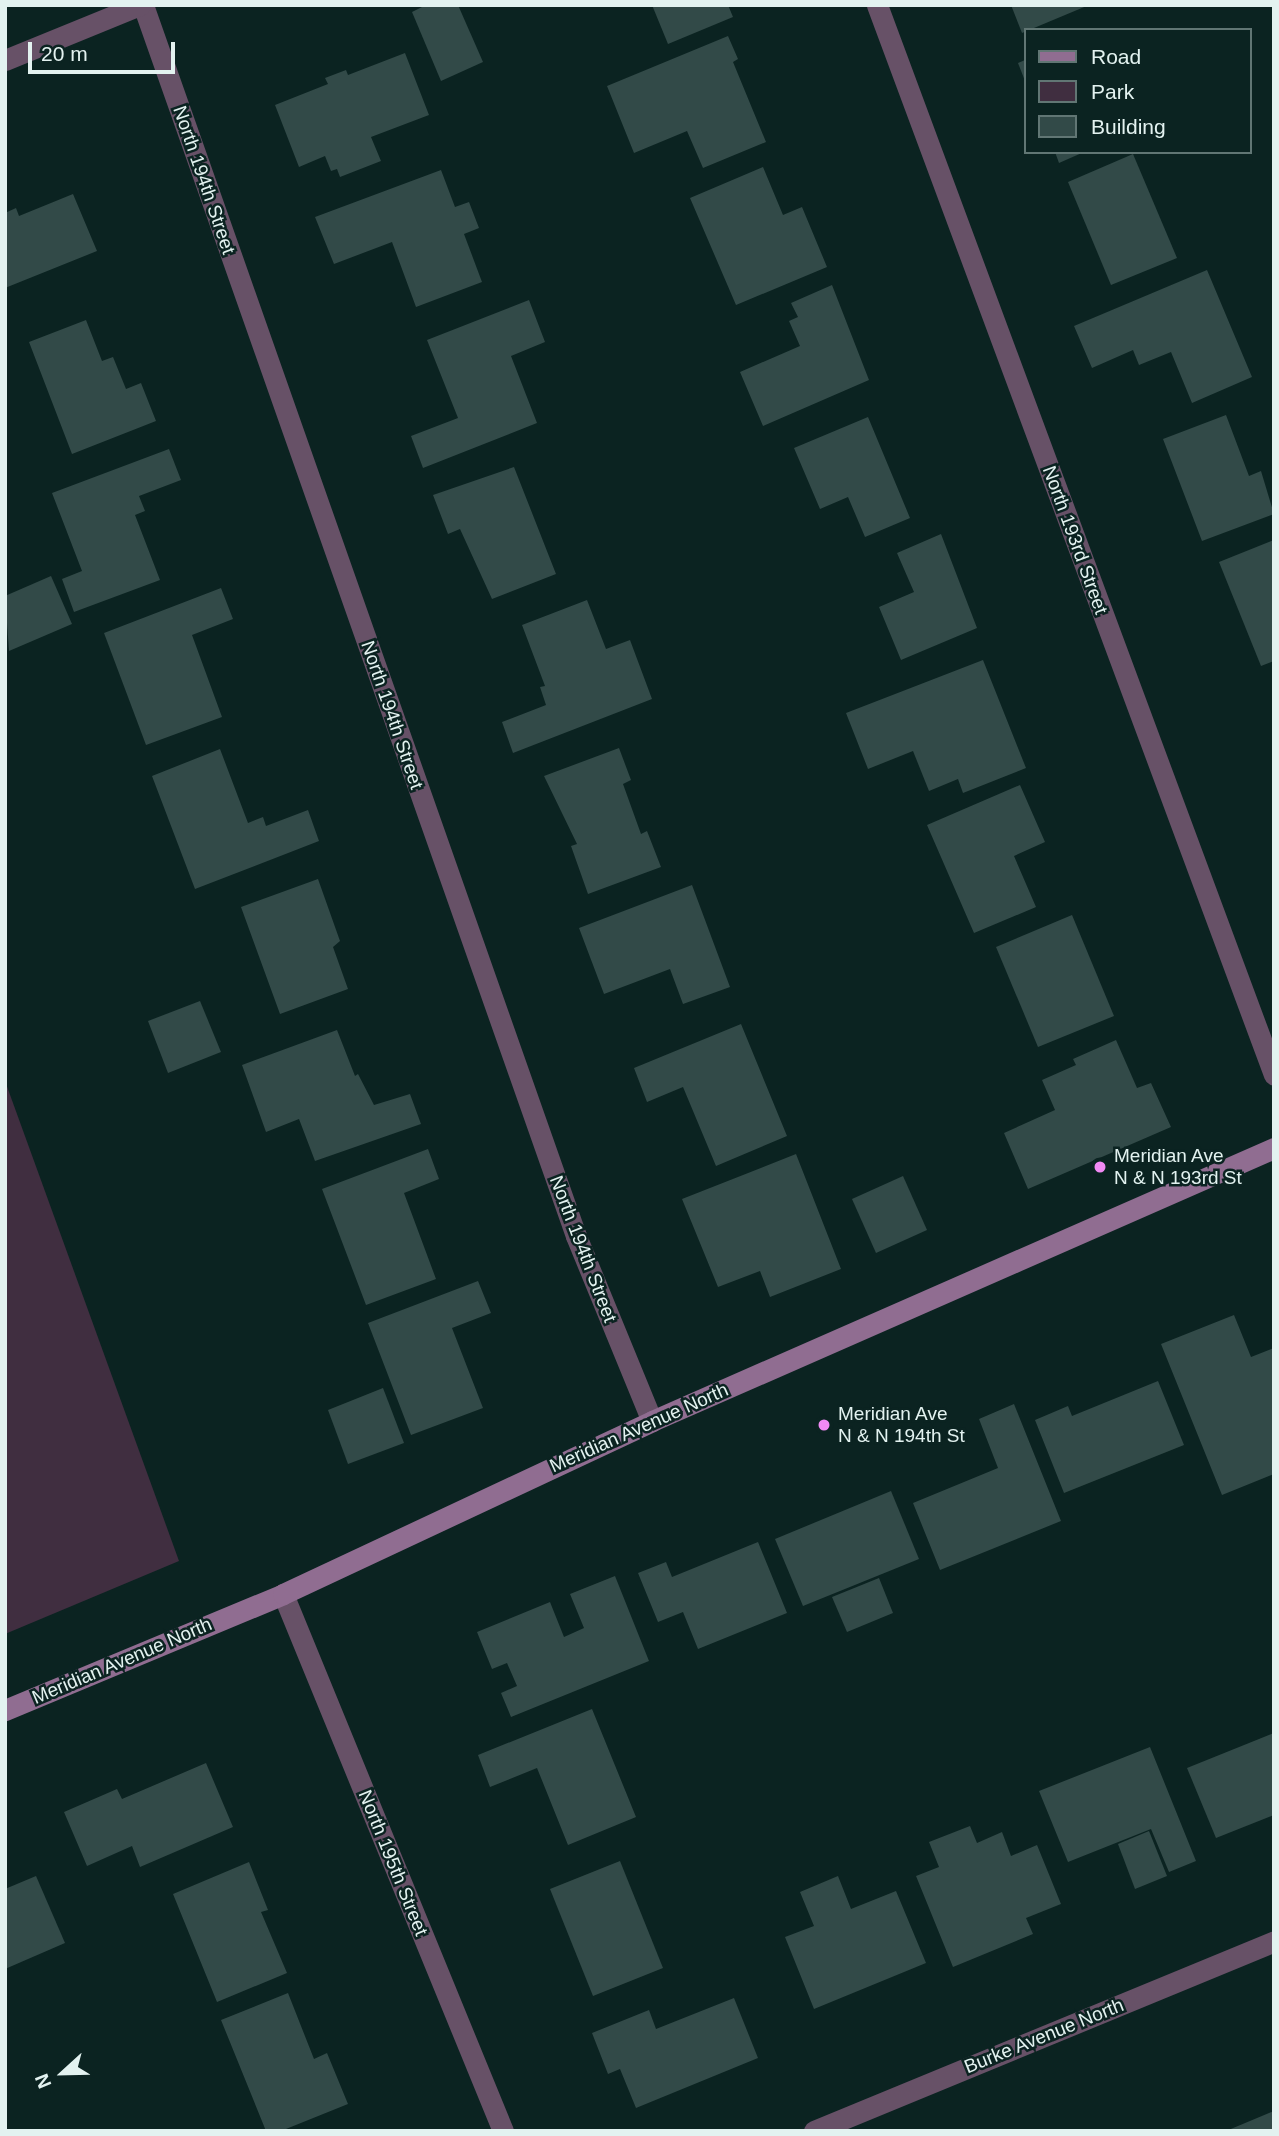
<!DOCTYPE html>
<html>
<head>
<meta charset="utf-8">
<style>
  body { margin:0 }
  #map { position:relative; width:1279px; height:2136px; overflow:hidden; background:#0b2321; font-family:Helvetica,sans-serif }
  div>[style] { position:absolute }
  .green>* { inset:0; background:#402e40 }
  .building>* { inset:0; background:#324a48 }
  .street>* { height:21px; margin:-10.5px; padding:0 10.5px; transform-origin:10.5px; border-radius:10.5px; background:#675167 }
  .secondary>* { height:21px; margin:-10.5px; padding:0 10.5px; transform-origin:10.5px; border-radius:10.5px; background:#906d91 }
  .dots>* { width:19px; height:19px; translate:-50% -50%; box-sizing:border-box; border:4px solid #0b2321; border-radius:50% }
  span { translate:-50% -50%; white-space:nowrap; text-align:center; line-height:1.15; -webkit-text-stroke:5px #0b2321; paint-order:stroke }
  .street-label { font-size:19px; color:#e3f2f0 }
  .poi-label { font-size:19px; color:#e3f2f0 }
  .left { translate:0 -50%; text-align:left }
  .frame { position:absolute; inset:0; border:7px solid #e3f2f0; pointer-events:none }
  .legend { position:absolute; left:1024px; top:28px; width:228px; height:126px; box-sizing:border-box; background:#0b2321; border:2px solid #617674; margin:0; padding:9px 12px; list-style:none; font-size:21px; color:#e3f2f0 }
  .legend li { display:flex; align-items:center; gap:14px; height:35px }
  .legend b { width:35px; border:2px solid #617674 }
  .north { position:absolute; left:28px; top:2038px; width:70px; height:70px; -webkit-text-stroke:5px #0b2321; paint-order:stroke; rotate:248deg; font-size:19px; font-weight:700; line-height:28px; text-align:center; color:#e3f2f0 }
  .north::after { content:''; display:block; margin:auto; width:24px; height:32px; background:#e3f2f0; clip-path:polygon(50% 0,100% 100%,50% 72%,0 100%) }
  .scale { position:absolute; left:28px; top:42px; width:147px; height:32px; box-sizing:border-box; border:4px solid #e3f2f0; border-top:0; padding-left:9px; font-size:21px; line-height:24px; white-space:nowrap; color:#e3f2f0; -webkit-text-stroke:5px #0b2321; paint-order:stroke }
</style>
</head>
<body>
<div id="map">
  <div class="green">
    <i style="clip-path:polygon(5px 1081px,179px 1561px,5px 1634px)"></i>
  </div>
  <div class="building">
    <i style="clip-path:polygon(426px 5px,458px 5px,483px 62px,441px 81px,412px 12px)"></i>
    <i style="clip-path:polygon(652px 5px,728px 5px,733px 17px,668px 44px)"></i>
    <i style="clip-path:polygon(1011px 5px,1089px 5px,1022px 33px)"></i>
    <i style="clip-path:polygon(728px 36px,738px 59px,733px 62px,766px 142px,703px 168px,687px 131px,634px 153px,607px 86px)"></i>
    <i style="clip-path:polygon(405px 53px,429px 115px,371px 137px,381px 161px,340px 177px,337px 169px,331px 171px,325px 156px,299px 167px,275px 105px,328px 84px,325px 78px,346px 70px,348px 75px)"></i>
    <i style="clip-path:polygon(1025px 60px,1025px 81px,1018px 63px)"></i>
    <i style="clip-path:polygon(1055px 152px,1084px 152px,1059px 163px)"></i>
    <i style="clip-path:polygon(1133px 154px,1177px 258px,1111px 285px,1068px 182px)"></i>
    <i style="clip-path:polygon(763px 167px,783px 215px,802px 207px,827px 267px,736px 305px,690px 198px)"></i>
    <i style="clip-path:polygon(441px 170px,455px 207px,469px 202px,479px 228px,464px 234px,482px 282px,416px 307px,392px 242px,334px 264px,315px 217px)"></i>
    <i style="clip-path:polygon(73px 194px,97px 251px,5px 288px,5px 213px,16px 208px,19px 216px)"></i>
    <i style="clip-path:polygon(1207px 270px,1252px 377px,1192px 403px,1171px 352px,1139px 365px,1133px 350px,1092px 368px,1074px 326px)"></i>
    <i style="clip-path:polygon(832px 285px,869px 380px,763px 426px,740px 372px,800px 346px,789px 321px,798px 317px,791px 303px)"></i>
    <i style="clip-path:polygon(529px 300px,545px 342px,511px 356px,537px 423px,423px 468px,411px 436px,458px 418px,427px 340px)"></i>
    <i style="clip-path:polygon(86px 320px,102px 361px,113px 357px,126px 389px,141px 383px,156px 421px,72px 454px,29px 342px)"></i>
    <i style="clip-path:polygon(1226px 415px,1249px 476px,1261px 471px,1274px 514px,1202px 541px,1163px 439px)"></i>
    <i style="clip-path:polygon(868px 417px,910px 518px,865px 537px,848px 497px,820px 509px,794px 448px)"></i>
    <i style="clip-path:polygon(169px 449px,181px 480px,139px 496px,145px 511px,135px 515px,160px 580px,74px 612px,62px 579px,82px 571px,52px 493px)"></i>
    <i style="clip-path:polygon(514px 467px,556px 574px,492px 599px,460px 529px,448px 534px,433px 495px)"></i>
    <i style="clip-path:polygon(941px 534px,977px 628px,901px 660px,879px 607px,914px 592px,897px 553px)"></i>
    <i style="clip-path:polygon(1274px 540px,1274px 661px,1261px 666px,1219px 562px)"></i>
    <i style="clip-path:polygon(51px 576px,72px 624px,9px 651px,5px 596px)"></i>
    <i style="clip-path:polygon(221px 588px,233px 619px,192px 635px,222px 717px,146px 745px,104px 633px)"></i>
    <i style="clip-path:polygon(587px 600px,606px 649px,630px 640px,652px 699px,513px 753px,502px 722px,546px 705px,540px 687px,545px 686px,522px 625px)"></i>
    <i style="clip-path:polygon(983px 660px,1026px 768px,963px 793px,958px 779px,929px 791px,913px 751px,868px 769px,846px 713px)"></i>
    <i style="clip-path:polygon(619px 748px,631px 780px,623px 784px,641px 834px,647px 831px,661px 867px,588px 894px,571px 846px,577px 844px,544px 776px)"></i>
    <i style="clip-path:polygon(220px 749px,248px 823px,263px 817px,266px 826px,308px 810px,319px 841px,195px 889px,152px 776px)"></i>
    <i style="clip-path:polygon(1020px 785px,1045px 842px,1014px 856px,1036px 907px,974px 933px,927px 825px)"></i>
    <i style="clip-path:polygon(318px 879px,340px 941px,333px 947px,348px 989px,280px 1014px,241px 907px)"></i>
    <i style="clip-path:polygon(692px 885px,730px 987px,683px 1004px,670px 969px,604px 994px,579px 928px)"></i>
    <i style="clip-path:polygon(1072px 915px,1114px 1016px,1038px 1047px,996px 947px)"></i>
    <i style="clip-path:polygon(200px 1001px,221px 1052px,168px 1073px,148px 1021px)"></i>
    <i style="clip-path:polygon(741px 1024px,787px 1136px,716px 1166px,683px 1087px,647px 1102px,634px 1068px)"></i>
    <i style="clip-path:polygon(337px 1030px,355px 1076px,358px 1074px,374px 1105px,410px 1094px,421px 1124px,315px 1161px,299px 1119px,266px 1132px,242px 1065px)"></i>
    <i style="clip-path:polygon(1116px 1040px,1137px 1088px,1151px 1083px,1171px 1127px,1028px 1189px,1004px 1133px,1055px 1110px,1042px 1080px,1076px 1065px,1073px 1059px)"></i>
    <i style="clip-path:polygon(428px 1149px,439px 1179px,404px 1193px,436px 1279px,366px 1305px,322px 1189px)"></i>
    <i style="clip-path:polygon(796px 1154px,841px 1269px,770px 1297px,760px 1271px,718px 1287px,682px 1199px)"></i>
    <i style="clip-path:polygon(903px 1176px,927px 1230px,876px 1253px,852px 1199px)"></i>
    <i style="clip-path:polygon(478px 1281px,491px 1313px,452px 1328px,483px 1408px,411px 1435px,368px 1323px)"></i>
    <i style="clip-path:polygon(1234px 1315px,1251px 1357px,1274px 1348px,1274px 1474px,1222px 1495px,1161px 1344px)"></i>
    <i style="clip-path:polygon(1158px 1381px,1184px 1445px,1064px 1493px,1035px 1420px,1068px 1406px,1072px 1416px)"></i>
    <i style="clip-path:polygon(383px 1388px,404px 1443px,348px 1464px,328px 1410px)"></i>
    <i style="clip-path:polygon(1014px 1404px,1061px 1521px,940px 1570px,913px 1503px,998px 1468px,979px 1419px)"></i>
    <i style="clip-path:polygon(891px 1491px,919px 1559px,803px 1606px,775px 1539px)"></i>
    <i style="clip-path:polygon(758px 1542px,787px 1613px,698px 1649px,683px 1612px,658px 1622px,638px 1573px,666px 1562px,672px 1577px)"></i>
    <i style="clip-path:polygon(615px 1576px,649px 1661px,511px 1717px,501px 1693px,517px 1686px,507px 1663px,492px 1669px,477px 1632px,550px 1602px,564px 1637px,584px 1628px,570px 1594px)"></i>
    <i style="clip-path:polygon(879px 1578px,893px 1613px,847px 1632px,832px 1597px)"></i>
    <i style="clip-path:polygon(592px 1709px,636px 1817px,568px 1845px,537px 1768px,490px 1787px,478px 1755px)"></i>
    <i style="clip-path:polygon(1274px 1733px,1274px 1815px,1216px 1838px,1187px 1768px)"></i>
    <i style="clip-path:polygon(1150px 1747px,1196px 1861px,1169px 1872px,1151px 1829px,1068px 1862px,1039px 1791px)"></i>
    <i style="clip-path:polygon(206px 1763px,233px 1827px,140px 1867px,132px 1846px,87px 1866px,64px 1812px,117px 1789px,122px 1799px)"></i>
    <i style="clip-path:polygon(970px 1826px,977px 1843px,1002px 1832px,1011px 1856px,1037px 1845px,1061px 1904px,1026px 1918px,1033px 1934px,953px 1967px,916px 1876px,939px 1867px,929px 1842px)"></i>
    <i style="clip-path:polygon(1149px 1831px,1167px 1876px,1135px 1889px,1118px 1844px)"></i>
    <i style="clip-path:polygon(620px 1861px,663px 1968px,593px 1996px,550px 1889px)"></i>
    <i style="clip-path:polygon(249px 1862px,268px 1910px,261px 1912px,287px 1973px,217px 2002px,173px 1894px)"></i>
    <i style="clip-path:polygon(36px 1876px,65px 1943px,5px 1969px,5px 1889px)"></i>
    <i style="clip-path:polygon(838px 1876px,851px 1909px,896px 1891px,926px 1963px,814px 2009px,785px 1937px,814px 1926px,800px 1892px)"></i>
    <i style="clip-path:polygon(288px 1993px,314px 2059px,327px 2053px,348px 2104px,281px 2131px,266px 2131px,221px 2020px)"></i>
    <i style="clip-path:polygon(734px 1998px,758px 2058px,636px 2108px,620px 2069px,608px 2074px,592px 2033px,649px 2010px,656px 2029px)"></i>
    <i style="clip-path:polygon(1274px 2111px,1274px 2131px,1226px 2131px)"></i>
  </div>
  <div class="street">
    <i style="left:143px;top:5px;width:1305px;rotate:70.62deg"></i>
    <i style="left:576px;top:1236px;width:200px;rotate:67.7deg"></i>
    <i style="left:877px;top:5px;width:1141px;rotate:69.64deg"></i>
    <i style="left:5px;top:60px;width:146px;rotate:-22.2deg"></i>
    <i style="left:283px;top:1594px;width:580px;rotate:67.72deg"></i>
    <i style="left:814px;top:2131px;width:498px;rotate:-22.4deg"></i>
  </div>
  <div class="secondary">
    <i style="left:5px;top:1710px;width:301px;rotate:-22.6deg"></i>
    <i style="left:283px;top:1594px;width:408px;rotate:-25.1deg"></i>
    <i style="left:652px;top:1421px;width:679px;rotate:-23.7deg"></i>
  </div>
  <div class="dots">
    <i style="left:1100px;top:1167px;background:#f18af4"></i>
    <i style="left:824px;top:1425px;background:#f18af4"></i>
  </div>
  <div class="street-label">
    <span style="left:204px;top:180px;rotate:71deg">North 194th Street</span>
    <span style="left:1075px;top:540px;rotate:70deg">North 193rd Street</span>
    <span style="left:392px;top:715px;rotate:71deg">North 194th Street</span>
    <span style="left:583px;top:1249px;rotate:69deg">North 194th Street</span>
    <span style="left:639px;top:1428px;rotate:-24deg">Meridian Avenue North</span>
    <span style="left:122px;top:1661px;rotate:-23deg">Meridian Avenue North</span>
    <span style="left:393px;top:1863px;rotate:68deg">North 195th Street</span>
    <span style="left:1044px;top:2036px;rotate:-22deg">Burke Avenue North</span>
  </div>
  <div class="poi-label">
    <span class="left" style="left:1114px;top:1167px">Meridian Ave<br>N &amp; N 193rd St</span>
    <span class="left" style="left:838px;top:1425px">Meridian Ave<br>N &amp; N 194th St</span>
  </div>
  <div class="frame"></div>
  <ul class="legend">
  <li><b style="height:9px;background:#906d91"></b>Road</li>
  <li><b style="height:19px;background:#402e40"></b>Park</li>
  <li><b style="height:19px;background:#324a48"></b>Building</li>
  </ul>
  <div class="north">N</div>
  <div class="scale">20 m</div>
</div>
</body>
</html>
